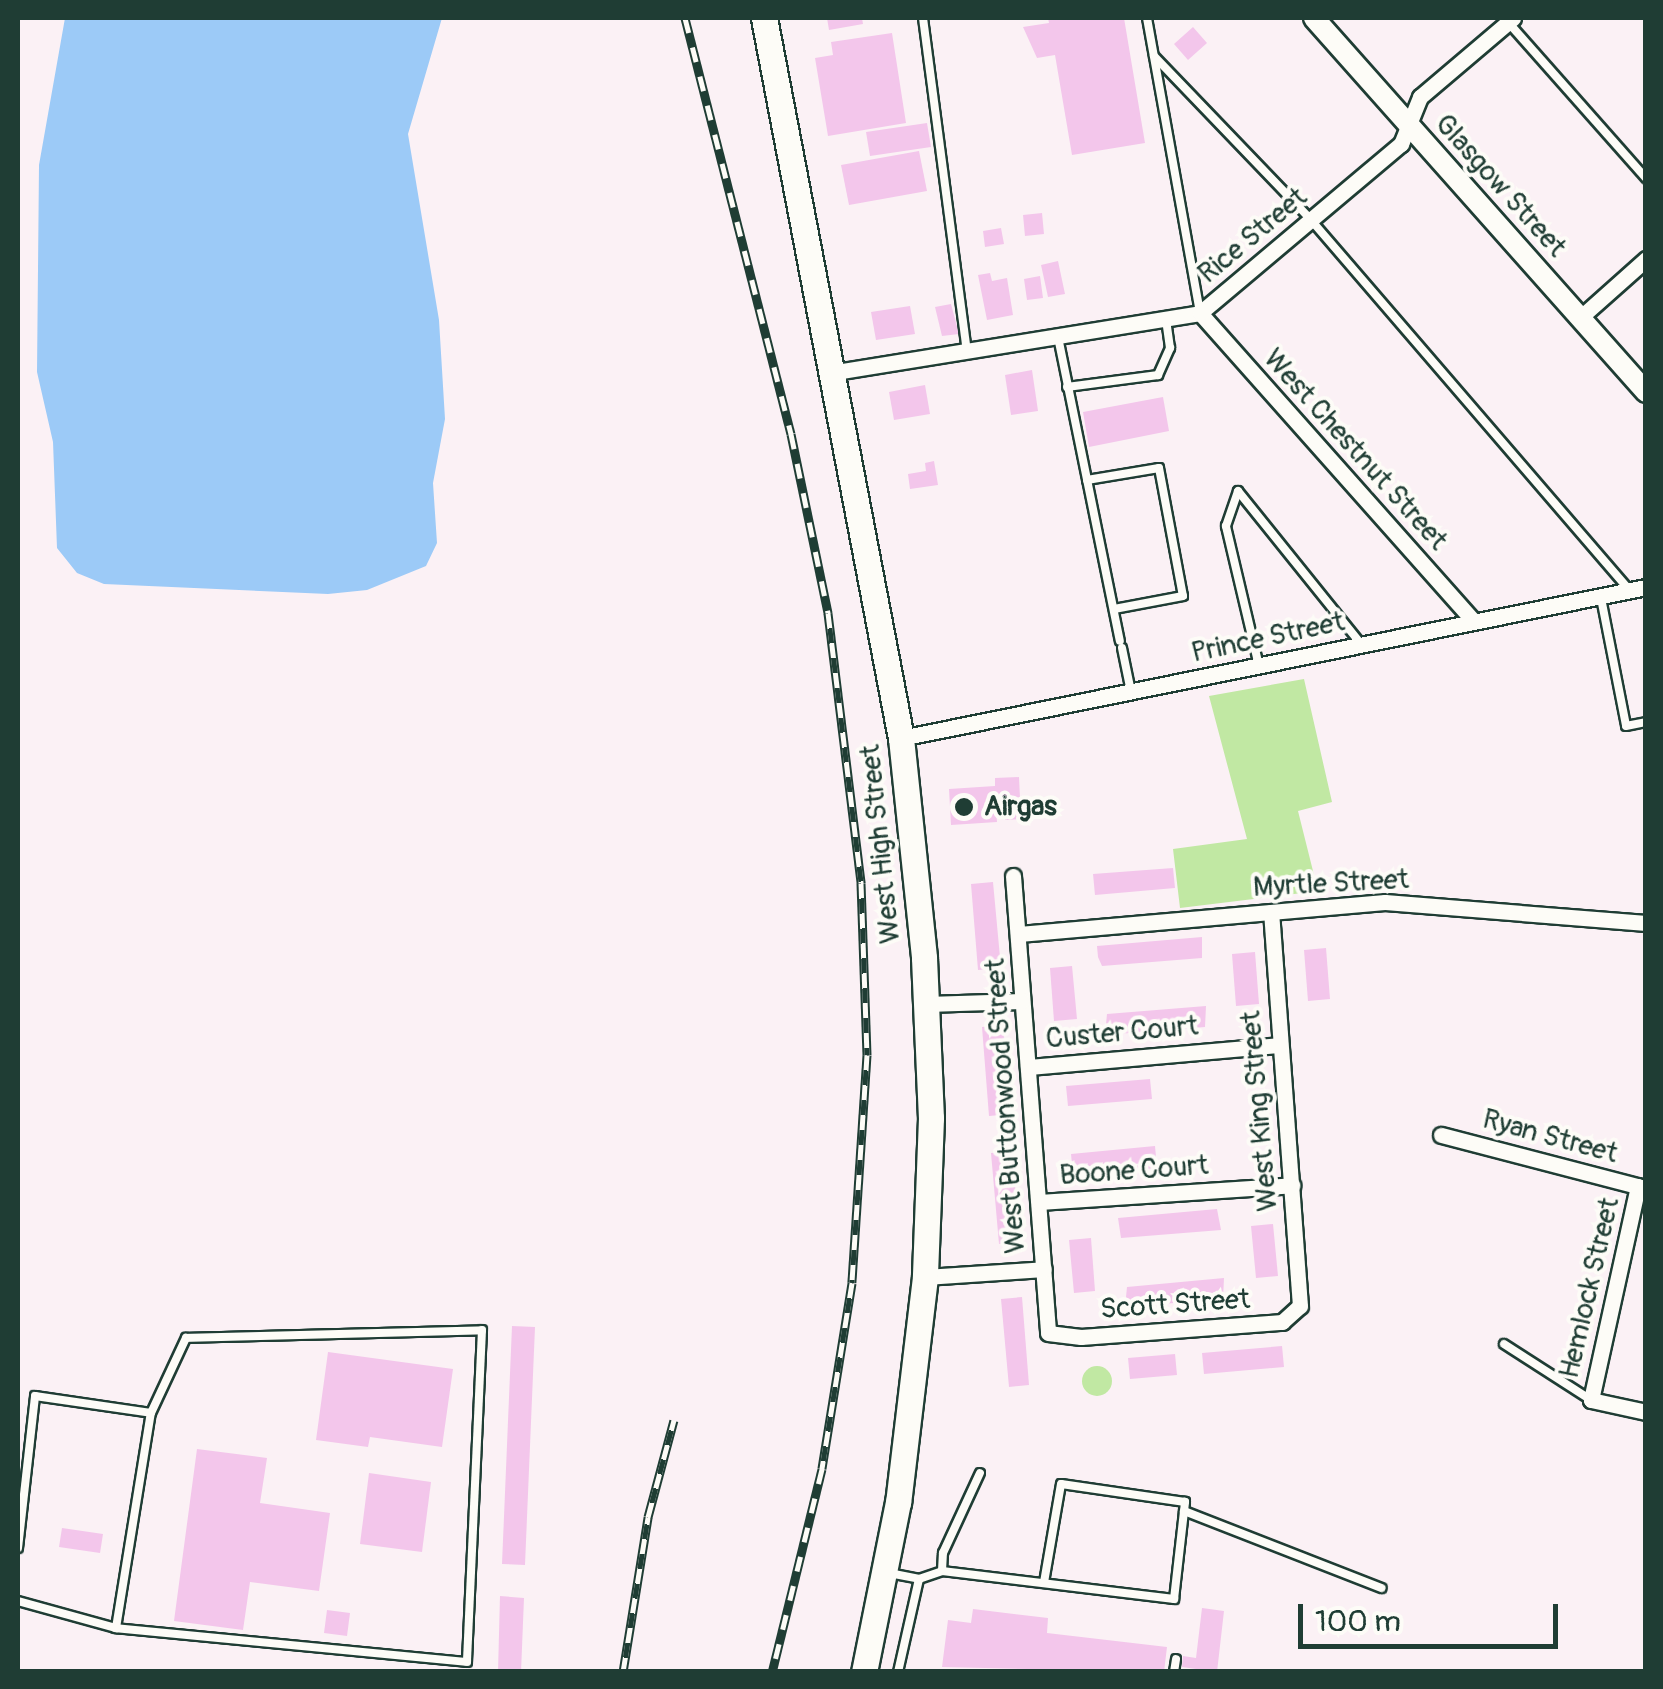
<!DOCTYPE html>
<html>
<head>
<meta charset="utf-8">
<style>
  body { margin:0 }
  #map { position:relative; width:1663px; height:1689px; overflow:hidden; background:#fbf1f5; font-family:Pangolin,sans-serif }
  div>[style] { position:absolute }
  .green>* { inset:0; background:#c1e8a3 }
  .round { border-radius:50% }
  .water>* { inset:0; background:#9ccaf7 }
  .building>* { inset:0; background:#f3c6eb }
  .roads { filter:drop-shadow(2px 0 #1f3d34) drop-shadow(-2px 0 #1f3d34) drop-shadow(0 2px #1f3d34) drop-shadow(0 -2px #1f3d34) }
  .service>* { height:8px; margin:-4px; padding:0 4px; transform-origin:4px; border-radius:4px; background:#fdfcf7 }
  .minor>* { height:15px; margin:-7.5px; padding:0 7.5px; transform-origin:7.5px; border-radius:7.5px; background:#fdfcf7 }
  .tertiary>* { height:20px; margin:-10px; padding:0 10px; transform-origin:10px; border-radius:10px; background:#fdfcf7 }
  .primary>* { height:25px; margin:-12.5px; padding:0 12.5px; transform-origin:12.5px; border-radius:12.5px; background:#fdfcf7 }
  .rail>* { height:9px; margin-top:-4.5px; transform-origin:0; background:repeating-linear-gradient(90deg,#fdfcf7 0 15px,#1f3d34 0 30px); box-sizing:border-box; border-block:2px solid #1f3d34 }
  .dots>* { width:28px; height:28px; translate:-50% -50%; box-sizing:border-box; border:5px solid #fdfcf7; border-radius:50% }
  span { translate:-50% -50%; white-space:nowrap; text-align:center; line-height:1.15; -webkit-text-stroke:8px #fdfcf7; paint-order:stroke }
  .street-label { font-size:28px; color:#1f3d34 }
  .poi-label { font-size:28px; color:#1f3d34; font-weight:700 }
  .left { translate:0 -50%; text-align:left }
  .frame { position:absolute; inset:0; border:20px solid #1f3d34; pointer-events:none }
  .scale { position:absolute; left:1298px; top:1604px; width:260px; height:45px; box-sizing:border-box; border:5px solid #1f3d34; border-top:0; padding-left:12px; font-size:30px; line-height:35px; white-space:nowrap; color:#1f3d34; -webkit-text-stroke:8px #fdfcf7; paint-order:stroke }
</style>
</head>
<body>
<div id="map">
  <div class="green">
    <i style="clip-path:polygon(1304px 679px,1332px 802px,1298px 811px,1318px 891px,1180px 908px,1173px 849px,1247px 839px,1209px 696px)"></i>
    <i class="round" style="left:1082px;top:1366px;width:30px;height:30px"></i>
  </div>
  <div class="water">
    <i style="clip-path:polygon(65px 18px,442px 18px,408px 134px,439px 320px,445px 419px,433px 483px,437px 543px,426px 566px,367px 590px,328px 594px,104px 584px,77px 573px,57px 548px,53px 442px,37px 372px,39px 165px)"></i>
  </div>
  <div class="building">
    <i style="clip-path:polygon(827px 18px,862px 18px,863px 24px,829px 30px)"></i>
    <i style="clip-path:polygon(1048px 18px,1124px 18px,1145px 143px,1072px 155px,1055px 55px,1037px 58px,1023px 27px,1049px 23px)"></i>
    <i style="clip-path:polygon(1193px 27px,1207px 43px,1188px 60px,1174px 44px)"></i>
    <i style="clip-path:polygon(892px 33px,906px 123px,828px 136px,815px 58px,833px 55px,831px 42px)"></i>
    <i style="clip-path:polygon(927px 123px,931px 147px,870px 156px,866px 132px)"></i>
    <i style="clip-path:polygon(919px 151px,927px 191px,849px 205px,841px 165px)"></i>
    <i style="clip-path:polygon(1042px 213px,1044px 234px,1025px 236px,1023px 215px)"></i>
    <i style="clip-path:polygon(1001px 228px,1004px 244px,985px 247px,983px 231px)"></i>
    <i style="clip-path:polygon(1058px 261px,1065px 294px,1048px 297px,1041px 265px)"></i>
    <i style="clip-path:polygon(990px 273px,992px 281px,1007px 278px,1013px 315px,987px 320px,978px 275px)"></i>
    <i style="clip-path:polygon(1040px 276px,1043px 298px,1027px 300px,1024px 279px)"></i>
    <i style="clip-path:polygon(951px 304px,959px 334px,942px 336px,935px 307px)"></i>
    <i style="clip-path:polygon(910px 306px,915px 334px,876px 340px,871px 312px)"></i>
    <i style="clip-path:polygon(1032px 370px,1038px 411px,1011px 415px,1005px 375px)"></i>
    <i style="clip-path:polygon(925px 385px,930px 414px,894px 420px,889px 392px)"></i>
    <i style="clip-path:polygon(1163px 397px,1169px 431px,1089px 447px,1083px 412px)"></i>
    <i style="clip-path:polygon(934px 461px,938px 485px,910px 489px,908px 474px,926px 471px,925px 463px)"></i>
    <i style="clip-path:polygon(1019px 777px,1021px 819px,1005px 820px,1004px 807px,996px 807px,997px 822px,951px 825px,949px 789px,995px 786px,995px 778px)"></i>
    <i style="clip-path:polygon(1173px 868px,1175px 888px,1095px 895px,1093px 874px)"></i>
    <i style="clip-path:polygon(993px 882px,1001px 968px,978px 970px,971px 884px)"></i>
    <i style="clip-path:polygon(1202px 937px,1202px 958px,1102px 966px,1098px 957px,1097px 946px)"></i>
    <i style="clip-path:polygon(1326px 948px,1330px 999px,1308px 1001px,1304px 950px)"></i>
    <i style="clip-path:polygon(1255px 952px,1259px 1004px,1236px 1006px,1232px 954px)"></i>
    <i style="clip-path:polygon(1072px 966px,1077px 1019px,1054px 1021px,1050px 968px)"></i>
    <i style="clip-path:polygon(1206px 1006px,1205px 1027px,1105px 1035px,1107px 1014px)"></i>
    <i style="clip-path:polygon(1003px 1025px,1011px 1114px,989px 1116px,982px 1027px)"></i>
    <i style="clip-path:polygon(1150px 1079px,1152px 1099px,1068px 1106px,1066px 1086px)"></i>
    <i style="clip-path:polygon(1155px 1146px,1157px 1168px,1073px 1175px,1071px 1154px)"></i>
    <i style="clip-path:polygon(1012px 1151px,1020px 1242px,999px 1244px,991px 1153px)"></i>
    <i style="clip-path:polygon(1217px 1209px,1221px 1230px,1121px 1238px,1118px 1218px)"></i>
    <i style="clip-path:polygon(1273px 1224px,1278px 1276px,1256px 1278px,1251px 1226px)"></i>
    <i style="clip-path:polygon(1091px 1238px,1095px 1291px,1074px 1293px,1069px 1240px)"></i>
    <i style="clip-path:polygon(1224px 1278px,1223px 1299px,1125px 1307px,1127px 1287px)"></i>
    <i style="clip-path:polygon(1022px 1297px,1029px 1385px,1009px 1387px,1001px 1299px)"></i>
    <i style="clip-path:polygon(512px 1326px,535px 1327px,525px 1565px,502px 1564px)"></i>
    <i style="clip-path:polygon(1282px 1346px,1284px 1367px,1204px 1374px,1202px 1353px)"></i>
    <i style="clip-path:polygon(328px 1352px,453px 1369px,442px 1447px,370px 1437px,368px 1447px,316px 1440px)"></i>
    <i style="clip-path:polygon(1175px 1354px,1177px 1375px,1130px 1379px,1128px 1358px)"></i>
    <i style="clip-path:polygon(197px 1449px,267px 1458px,260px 1503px,330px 1513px,319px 1591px,250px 1582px,243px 1630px,174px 1621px)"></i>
    <i style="clip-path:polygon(369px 1473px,431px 1482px,422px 1552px,360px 1544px)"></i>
    <i style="clip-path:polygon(62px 1528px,103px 1534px,100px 1553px,59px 1547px)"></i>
    <i style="clip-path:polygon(500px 1596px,524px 1598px,521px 1672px,498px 1672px)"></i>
    <i style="clip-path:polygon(1202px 1608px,1224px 1611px,1217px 1672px,1182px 1667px,1183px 1656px,1196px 1658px)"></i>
    <i style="clip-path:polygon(973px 1609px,1048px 1618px,1047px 1633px,1167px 1647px,1164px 1672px,942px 1667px,948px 1620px,971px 1623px)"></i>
    <i style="clip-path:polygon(327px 1610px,350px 1613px,347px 1636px,324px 1633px)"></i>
  </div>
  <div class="roads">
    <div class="service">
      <i style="left:923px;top:18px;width:335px;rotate:82.5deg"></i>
      <i style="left:1147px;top:18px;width:300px;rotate:79.8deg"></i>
      <i style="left:1507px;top:21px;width:210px;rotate:48.5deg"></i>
      <i style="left:1154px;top:56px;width:227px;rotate:46.2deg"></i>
      <i style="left:1311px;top:220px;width:488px;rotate:49.3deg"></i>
      <i style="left:1058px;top:337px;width:310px;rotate:78.5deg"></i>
      <i style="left:1067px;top:387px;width:92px;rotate:-7.5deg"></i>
      <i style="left:1158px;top:375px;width:30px;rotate:-66deg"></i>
      <i style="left:1170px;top:348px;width:29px;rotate:-98deg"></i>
      <i style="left:1087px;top:480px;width:73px;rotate:-9.5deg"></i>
      <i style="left:1159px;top:468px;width:130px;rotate:79.4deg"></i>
      <i style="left:1183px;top:596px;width:70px;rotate:169.3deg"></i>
      <i style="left:1601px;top:598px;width:130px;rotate:78.9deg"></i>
      <i style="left:1626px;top:726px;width:20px;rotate:-11deg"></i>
      <i style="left:1122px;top:648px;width:45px;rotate:78.4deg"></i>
      <i style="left:1259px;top:666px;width:144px;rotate:-103.3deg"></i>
      <i style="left:1226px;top:526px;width:37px;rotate:-71deg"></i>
      <i style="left:1238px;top:491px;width:198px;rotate:51.2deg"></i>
      <i style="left:1504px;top:1344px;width:103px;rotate:32.8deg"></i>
      <i style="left:1184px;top:1511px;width:212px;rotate:21.3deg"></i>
      <i style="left:18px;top:1548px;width:153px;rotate:-83.6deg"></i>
      <i style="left:35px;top:1396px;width:117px;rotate:8.3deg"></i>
      <i style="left:151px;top:1413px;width:83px;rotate:-65deg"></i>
      <i style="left:186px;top:1338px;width:296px;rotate:-1.5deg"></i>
      <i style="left:482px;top:1330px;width:332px;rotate:92.6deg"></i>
      <i style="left:467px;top:1662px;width:353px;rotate:-174.5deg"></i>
      <i style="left:116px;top:1628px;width:102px;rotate:-164.6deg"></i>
      <i style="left:942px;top:1571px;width:18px;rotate:-87deg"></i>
      <i style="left:943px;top:1553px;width:88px;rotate:-65.2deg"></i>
      <i style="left:889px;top:1573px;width:31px;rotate:11deg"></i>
      <i style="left:919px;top:1579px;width:95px;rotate:102.7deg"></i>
      <i style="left:919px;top:1579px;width:24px;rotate:-19deg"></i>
      <i style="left:942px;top:1571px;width:234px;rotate:6.9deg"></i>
      <i style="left:1174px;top:1599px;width:98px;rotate:-83.5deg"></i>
      <i style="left:1185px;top:1502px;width:125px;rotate:-171.7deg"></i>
      <i style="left:1061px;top:1484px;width:99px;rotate:99.8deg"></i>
      <i style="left:116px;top:1628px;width:218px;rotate:-80.8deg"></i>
      <i style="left:1174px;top:1672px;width:13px;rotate:-81deg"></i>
    </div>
    <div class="minor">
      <i style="left:1200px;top:313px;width:411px;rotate:48.4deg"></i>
      <i style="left:1582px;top:316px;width:86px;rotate:-41.7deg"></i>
      <i style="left:830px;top:373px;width:375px;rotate:-9.2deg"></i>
      <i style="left:1200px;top:313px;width:263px;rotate:-40.1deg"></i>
      <i style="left:1401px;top:144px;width:51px;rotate:-68deg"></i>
      <i style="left:1420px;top:97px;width:122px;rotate:-40.3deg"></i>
      <i style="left:901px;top:738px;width:760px;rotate:-11.46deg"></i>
      <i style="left:1013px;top:876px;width:458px;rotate:85.6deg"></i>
      <i style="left:1048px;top:1333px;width:33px;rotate:7deg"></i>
      <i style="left:1081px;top:1337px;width:202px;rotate:-4.3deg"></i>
      <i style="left:1282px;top:1322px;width:24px;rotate:-42deg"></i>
      <i style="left:1300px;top:1306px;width:395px;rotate:-94.2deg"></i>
      <i style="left:1019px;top:934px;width:367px;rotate:-5deg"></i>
      <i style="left:1385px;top:902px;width:262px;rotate:4.6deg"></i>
      <i style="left:926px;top:1004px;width:96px;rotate:-1.8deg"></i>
      <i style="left:1028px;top:1067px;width:252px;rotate:-5deg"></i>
      <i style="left:1441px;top:1135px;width:211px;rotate:14.6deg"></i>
      <i style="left:1638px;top:1186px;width:219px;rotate:102.4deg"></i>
      <i style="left:1591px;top:1400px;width:56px;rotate:12.3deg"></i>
      <i style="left:1039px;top:1202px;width:254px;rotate:-3.8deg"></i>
      <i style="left:925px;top:1277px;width:119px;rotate:-3.8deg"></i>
    </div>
    <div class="tertiary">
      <i style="left:1314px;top:18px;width:500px;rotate:48.4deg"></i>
    </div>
    <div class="primary">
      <i style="left:764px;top:18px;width:733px;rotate:79.23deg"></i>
      <i style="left:901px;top:738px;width:221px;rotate:84deg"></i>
      <i style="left:924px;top:958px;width:160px;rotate:87.5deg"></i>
      <i style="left:931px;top:1118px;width:159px;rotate:92.2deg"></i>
      <i style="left:925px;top:1277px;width:227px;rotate:96.8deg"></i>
      <i style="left:898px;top:1502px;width:173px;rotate:101.3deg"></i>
    </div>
  </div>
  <div class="rail">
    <i style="left:685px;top:18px;width:429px;rotate:75.7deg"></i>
    <i style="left:791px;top:434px;width:183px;rotate:78.3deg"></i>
    <i style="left:828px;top:613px;width:272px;rotate:83deg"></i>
    <i style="left:861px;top:883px;width:172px;rotate:88deg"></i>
    <i style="left:867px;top:1055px;width:228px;rotate:93.8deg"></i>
    <i style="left:852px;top:1283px;width:188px;rotate:99.2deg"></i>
    <i style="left:822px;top:1469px;width:209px;rotate:103.8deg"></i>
    <i style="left:623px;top:1672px;width:157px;rotate:-80.8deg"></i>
    <i style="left:648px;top:1517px;width:100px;rotate:-75deg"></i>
  </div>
  <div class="dots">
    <i style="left:964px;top:807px;background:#1f3d34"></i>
  </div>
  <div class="street-label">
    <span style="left:1500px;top:186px;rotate:48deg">Glasgow Street</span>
    <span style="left:1253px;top:236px;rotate:-40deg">Rice Street</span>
    <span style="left:1355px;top:450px;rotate:48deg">West Chestnut Street</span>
    <span style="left:1268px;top:638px;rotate:-12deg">Prince Street</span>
    <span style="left:881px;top:844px;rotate:-96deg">West High Street</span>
    <span style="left:1331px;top:884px;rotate:-3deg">Myrtle Street</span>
    <span style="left:1122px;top:1033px;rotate:-5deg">Custer Court</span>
    <span style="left:1006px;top:1106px;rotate:-94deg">West Buttonwood Street</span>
    <span style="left:1260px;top:1111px;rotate:-95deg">West King Street</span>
    <span style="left:1550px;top:1137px;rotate:15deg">Ryan Street</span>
    <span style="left:1134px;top:1171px;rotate:-4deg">Boone Court</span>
    <span style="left:1590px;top:1288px;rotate:-77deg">Hemlock Street</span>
    <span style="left:1175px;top:1305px;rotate:-4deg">Scott Street</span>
  </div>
  <div class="poi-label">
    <span class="left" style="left:984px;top:807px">Airgas</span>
  </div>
  <div class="frame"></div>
  <div class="scale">100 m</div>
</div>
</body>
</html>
